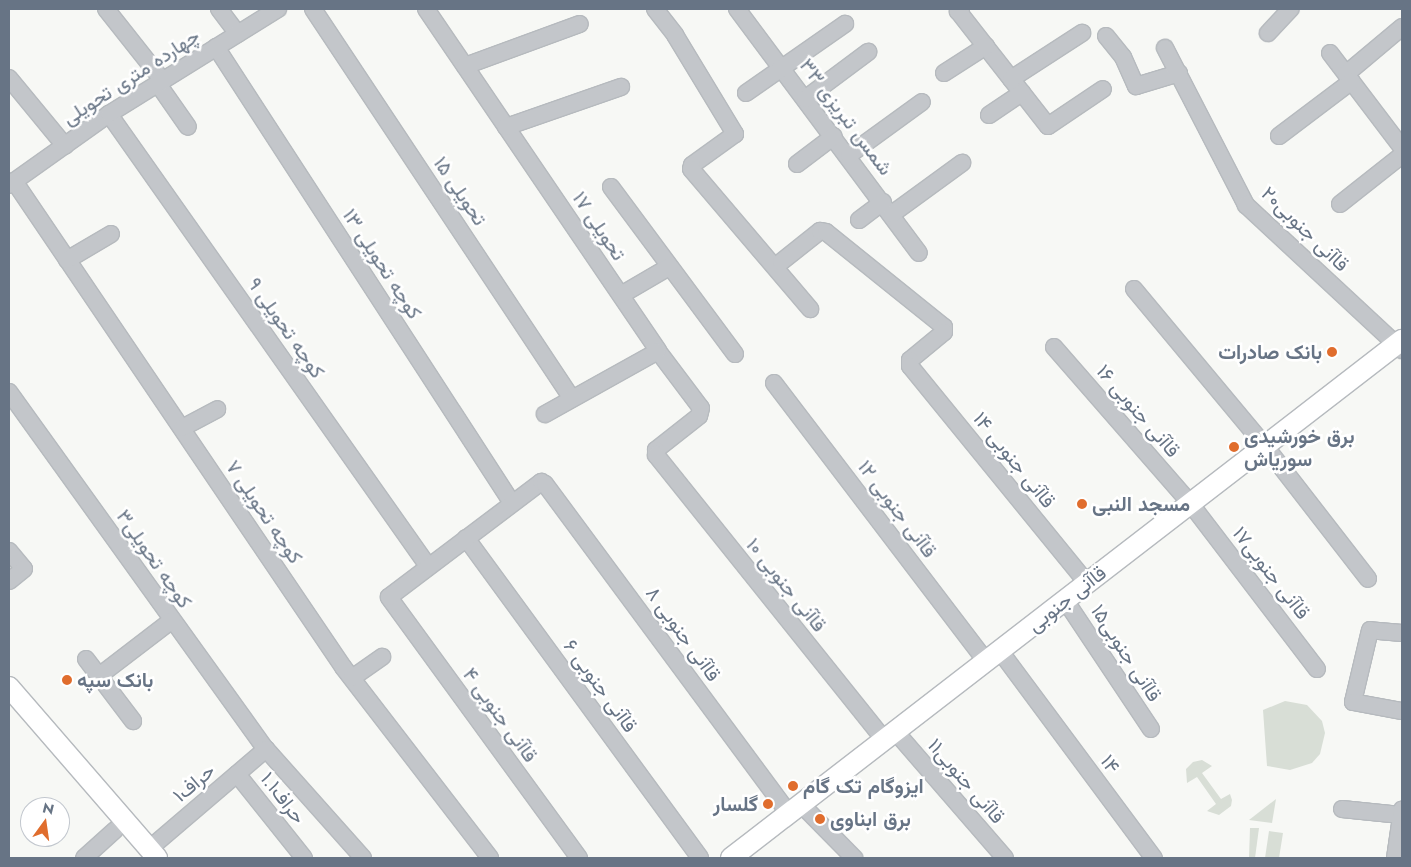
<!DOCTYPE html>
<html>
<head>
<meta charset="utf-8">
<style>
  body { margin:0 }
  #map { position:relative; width:1411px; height:867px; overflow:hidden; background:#f7f8f5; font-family:Jost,Vazirmatn,sans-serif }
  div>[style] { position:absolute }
  .green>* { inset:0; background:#d8ded6 }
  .roads { filter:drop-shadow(1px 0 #b6babe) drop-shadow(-1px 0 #b6babe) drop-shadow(0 1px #b6babe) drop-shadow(0 -1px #b6babe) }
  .minor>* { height:16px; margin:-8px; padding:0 8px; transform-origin:8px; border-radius:8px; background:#c3c6ca }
  .major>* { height:20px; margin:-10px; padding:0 10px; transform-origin:10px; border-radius:10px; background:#fff }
  .dots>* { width:14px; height:14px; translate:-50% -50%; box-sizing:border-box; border:2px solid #fff; border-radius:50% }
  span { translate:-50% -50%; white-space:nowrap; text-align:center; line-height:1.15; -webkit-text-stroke:5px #fff; paint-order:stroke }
  .street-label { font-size:20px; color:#677485 }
  .poi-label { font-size:20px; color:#677485; font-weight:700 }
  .right { translate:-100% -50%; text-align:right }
  .left { translate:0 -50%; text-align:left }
  .frame { position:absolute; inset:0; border:10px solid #677485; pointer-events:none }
  .north { position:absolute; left:20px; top:797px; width:50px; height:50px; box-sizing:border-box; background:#fff; border:1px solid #c2c7ce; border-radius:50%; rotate:14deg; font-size:14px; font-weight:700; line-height:20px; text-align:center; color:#677485 }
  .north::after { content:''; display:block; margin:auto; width:18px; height:22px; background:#e06d2d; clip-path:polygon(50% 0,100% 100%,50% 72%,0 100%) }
</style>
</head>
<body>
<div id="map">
  <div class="green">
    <i style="clip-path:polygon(1285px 701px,1307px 705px,1322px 721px,1325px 733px,1320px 754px,1312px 763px,1290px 770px,1267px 766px,1263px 710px)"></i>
    <i style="clip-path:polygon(1202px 760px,1212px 766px,1202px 773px,1221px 799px,1230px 794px,1232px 800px,1231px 806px,1219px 815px,1207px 811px,1216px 804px,1197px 777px,1187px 783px,1186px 769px,1193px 762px)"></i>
    <i style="clip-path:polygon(1276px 799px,1272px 823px,1249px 820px)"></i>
    <i style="clip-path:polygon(1250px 828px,1259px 828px,1255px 858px,1249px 858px)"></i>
    <i style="clip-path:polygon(1269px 831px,1283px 833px,1279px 858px,1265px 858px)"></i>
  </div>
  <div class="roads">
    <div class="minor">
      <i style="left:106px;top:9px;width:92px;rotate:51.6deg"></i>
      <i style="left:219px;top:9px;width:31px;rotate:53deg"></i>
      <i style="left:313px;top:9px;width:466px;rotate:56.4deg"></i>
      <i style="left:426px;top:9px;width:413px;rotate:55.8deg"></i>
      <i style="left:658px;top:351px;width:71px;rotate:53deg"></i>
      <i style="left:701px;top:408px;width:8px;rotate:104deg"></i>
      <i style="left:699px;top:416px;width:55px;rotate:141.7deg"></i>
      <i style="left:656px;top:450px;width:5px;rotate:90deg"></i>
      <i style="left:656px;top:455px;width:365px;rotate:51.3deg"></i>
      <i style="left:655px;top:9px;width:33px;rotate:52deg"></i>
      <i style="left:675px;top:35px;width:116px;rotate:58.8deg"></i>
      <i style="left:735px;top:134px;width:53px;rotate:144.2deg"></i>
      <i style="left:692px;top:165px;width:4px;rotate:104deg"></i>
      <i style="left:691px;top:169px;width:184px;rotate:49.6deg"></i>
      <i style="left:737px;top:9px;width:304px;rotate:53.3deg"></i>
      <i style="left:961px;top:9px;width:4px;rotate:146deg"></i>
      <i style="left:958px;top:11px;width:146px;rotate:52deg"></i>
      <i style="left:1048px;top:126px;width:66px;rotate:-33.9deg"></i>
      <i style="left:1268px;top:33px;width:33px;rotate:-47deg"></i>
      <i style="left:1106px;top:36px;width:27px;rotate:51deg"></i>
      <i style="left:1123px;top:57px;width:32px;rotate:66deg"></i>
      <i style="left:1136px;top:86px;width:45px;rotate:-16.8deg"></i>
      <i style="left:216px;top:47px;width:544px;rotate:57.01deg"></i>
      <i style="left:1165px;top:48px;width:177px;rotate:62.7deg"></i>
      <i style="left:1246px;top:205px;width:213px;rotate:42.9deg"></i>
      <i style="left:1330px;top:53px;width:119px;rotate:52.8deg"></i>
      <i style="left:465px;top:66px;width:122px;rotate:-20.1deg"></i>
      <i style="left:944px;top:73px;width:50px;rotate:-32.7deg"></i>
      <i style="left:1346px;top:74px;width:73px;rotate:-40deg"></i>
      <i style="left:9px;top:78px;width:88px;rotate:50.5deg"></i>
      <i style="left:1011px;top:79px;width:85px;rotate:-32.9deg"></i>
      <i style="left:158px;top:84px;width:52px;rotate:55.1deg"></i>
      <i style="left:746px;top:93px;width:121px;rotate:-34.9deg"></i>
      <i style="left:805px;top:99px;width:79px;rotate:-36.7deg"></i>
      <i style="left:109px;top:114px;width:553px;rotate:54.79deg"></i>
      <i style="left:989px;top:115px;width:40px;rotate:-34deg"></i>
      <i style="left:506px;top:127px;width:122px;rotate:-19.2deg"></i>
      <i style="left:1279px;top:136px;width:91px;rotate:-37deg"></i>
      <i style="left:849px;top:155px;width:90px;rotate:-36deg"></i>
      <i style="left:797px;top:164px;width:46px;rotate:-37.1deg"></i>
      <i style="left:14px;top:181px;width:587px;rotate:55.9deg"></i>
      <i style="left:343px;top:667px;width:241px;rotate:52.4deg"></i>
      <i style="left:9px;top:185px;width:123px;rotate:-35.4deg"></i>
      <i style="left:109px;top:114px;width:199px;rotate:-31.9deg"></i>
      <i style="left:611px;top:187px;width:208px;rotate:53.4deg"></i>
      <i style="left:1340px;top:204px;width:79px;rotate:-38.3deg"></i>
      <i style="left:892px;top:214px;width:87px;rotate:-36.1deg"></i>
      <i style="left:859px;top:220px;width:30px;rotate:-37deg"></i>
      <i style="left:67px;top:260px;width:51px;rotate:-30.6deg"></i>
      <i style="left:781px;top:262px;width:50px;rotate:-38.5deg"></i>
      <i style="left:820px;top:231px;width:6px;rotate:9deg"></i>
      <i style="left:826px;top:232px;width:151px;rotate:38.8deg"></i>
      <i style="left:944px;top:327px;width:5px;rotate:90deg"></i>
      <i style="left:944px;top:332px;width:44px;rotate:140.5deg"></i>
      <i style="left:910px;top:360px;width:6px;rotate:90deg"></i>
      <i style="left:910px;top:366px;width:280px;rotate:50.8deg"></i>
      <i style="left:1134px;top:289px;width:204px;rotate:50.2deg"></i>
      <i style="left:1265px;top:446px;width:168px;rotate:52.2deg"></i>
      <i style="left:621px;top:295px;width:56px;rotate:-30.3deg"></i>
      <i style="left:1054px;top:347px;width:207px;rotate:48.9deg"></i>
      <i style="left:1190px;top:503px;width:209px;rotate:52.6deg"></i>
      <i style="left:774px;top:383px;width:350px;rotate:52.7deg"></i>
      <i style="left:9px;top:392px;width:440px;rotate:54.3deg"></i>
      <i style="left:266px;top:749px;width:146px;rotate:48.3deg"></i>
      <i style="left:545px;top:414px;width:129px;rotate:-29.1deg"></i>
      <i style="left:182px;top:428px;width:40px;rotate:-28deg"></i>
      <i style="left:466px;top:538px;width:396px;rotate:53.8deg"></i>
      <i style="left:9px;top:551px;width:23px;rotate:50deg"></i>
      <i style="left:24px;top:569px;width:19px;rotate:141deg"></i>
      <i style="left:1065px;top:600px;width:155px;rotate:56.3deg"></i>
      <i style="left:1402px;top:633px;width:32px;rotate:-175deg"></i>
      <i style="left:1370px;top:630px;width:74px;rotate:103.3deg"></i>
      <i style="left:1353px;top:702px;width:50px;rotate:10.4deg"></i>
      <i style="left:1000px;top:651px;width:258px;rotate:53.4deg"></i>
      <i style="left:86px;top:659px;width:78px;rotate:52.8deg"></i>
      <i style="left:99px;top:676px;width:91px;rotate:-37.4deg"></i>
      <i style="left:352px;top:678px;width:37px;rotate:-35deg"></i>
      <i style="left:895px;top:731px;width:168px;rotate:49.1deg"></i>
      <i style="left:237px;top:774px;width:107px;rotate:51.4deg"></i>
      <i style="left:801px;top:804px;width:76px;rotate:45.5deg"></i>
      <i style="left:1342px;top:809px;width:59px;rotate:5.8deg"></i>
      <i style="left:149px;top:849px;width:154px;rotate:-40.5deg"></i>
      <i style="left:84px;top:858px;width:42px;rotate:-42.1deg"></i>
      <i style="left:579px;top:858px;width:323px;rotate:-126.1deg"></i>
      <i style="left:389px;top:597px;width:191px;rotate:-37.1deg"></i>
      <i style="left:541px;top:482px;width:4px;rotate:27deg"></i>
      <i style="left:545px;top:484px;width:410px;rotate:53.5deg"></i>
      <i style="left:1395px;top:858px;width:49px;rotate:-81.7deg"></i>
    </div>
    <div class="major">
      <i style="left:9px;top:687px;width:226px;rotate:49.1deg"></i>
      <i style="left:731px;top:858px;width:848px;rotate:-37.67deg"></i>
    </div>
  </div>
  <div class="dots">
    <i style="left:1332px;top:352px;background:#e06d2d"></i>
    <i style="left:1234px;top:447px;background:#e06d2d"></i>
    <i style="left:1082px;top:504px;background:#e06d2d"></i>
    <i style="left:67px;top:680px;background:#e06d2d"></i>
    <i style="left:793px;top:786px;background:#e06d2d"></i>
    <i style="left:768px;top:804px;background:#e06d2d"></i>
    <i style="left:820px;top:819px;background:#e06d2d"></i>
  </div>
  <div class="street-label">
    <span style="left:131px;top:77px;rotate:-33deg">چهارده متری تحویلی</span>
    <span style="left:846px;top:117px;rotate:53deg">شمس تبریزی ۳۳</span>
    <span style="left:460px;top:191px;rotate:56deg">تحویلی ۱۵</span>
    <span style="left:599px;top:226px;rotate:56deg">تحویلی ۱۷</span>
    <span style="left:1305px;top:229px;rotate:44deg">۲۰قاآنی جنوبی</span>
    <span style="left:382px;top:264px;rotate:57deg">کوچه تحویلی ۱۳</span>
    <span style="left:286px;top:328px;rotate:55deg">کوچه تحویلی ۹</span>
    <span style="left:1138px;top:411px;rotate:49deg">قاآنی جنوبی ۱۶</span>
    <span style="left:1014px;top:460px;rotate:51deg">قاآنی جنوبی ۱۴</span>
    <span style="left:897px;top:509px;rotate:53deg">قاآنی جنوبی ۱۲</span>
    <span style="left:264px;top:512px;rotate:56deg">کوچه تحویلی ۷</span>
    <span style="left:154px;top:559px;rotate:55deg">کوچه تحویلی۳</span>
    <span style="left:1271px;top:573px;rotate:52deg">قاآنی جنوبی۱۷</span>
    <span style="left:786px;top:585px;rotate:51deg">قاآنی جنوبی ۱۰</span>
    <span style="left:1067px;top:599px;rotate:-38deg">قاآنی جنوبی</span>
    <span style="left:683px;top:634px;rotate:54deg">قاآنی جنوبی ۸</span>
    <span style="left:1126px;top:653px;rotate:57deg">قاآنی جنوبی۱۵</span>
    <span style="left:600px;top:686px;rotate:54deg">قاآنی جنوبی ۶</span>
    <span style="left:500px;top:715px;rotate:54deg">قاآنی جنوبی ۴</span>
    <span style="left:1110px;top:764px;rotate:53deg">۱۴</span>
    <span style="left:966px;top:781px;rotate:49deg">قاآنی جنوبی۱۱</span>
    <span style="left:194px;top:783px;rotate:-40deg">حراف۱</span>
    <span style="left:283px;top:798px;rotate:52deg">حراف۱.۱</span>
  </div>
  <div class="poi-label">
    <span class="right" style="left:1322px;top:352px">بانک صادرات</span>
    <span class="left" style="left:1244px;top:448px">برق خورشیدی<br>سوریاش</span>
    <span class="left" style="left:1092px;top:504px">مسجد النبی</span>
    <span class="left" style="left:77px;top:680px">بانک سپه</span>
    <span class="left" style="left:803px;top:786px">ایزوگام تک گام</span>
    <span class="right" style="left:758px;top:804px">گلسار</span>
    <span class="left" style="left:830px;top:819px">برق ابناوی</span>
  </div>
  <div class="frame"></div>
  <div class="north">N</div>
</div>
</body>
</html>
